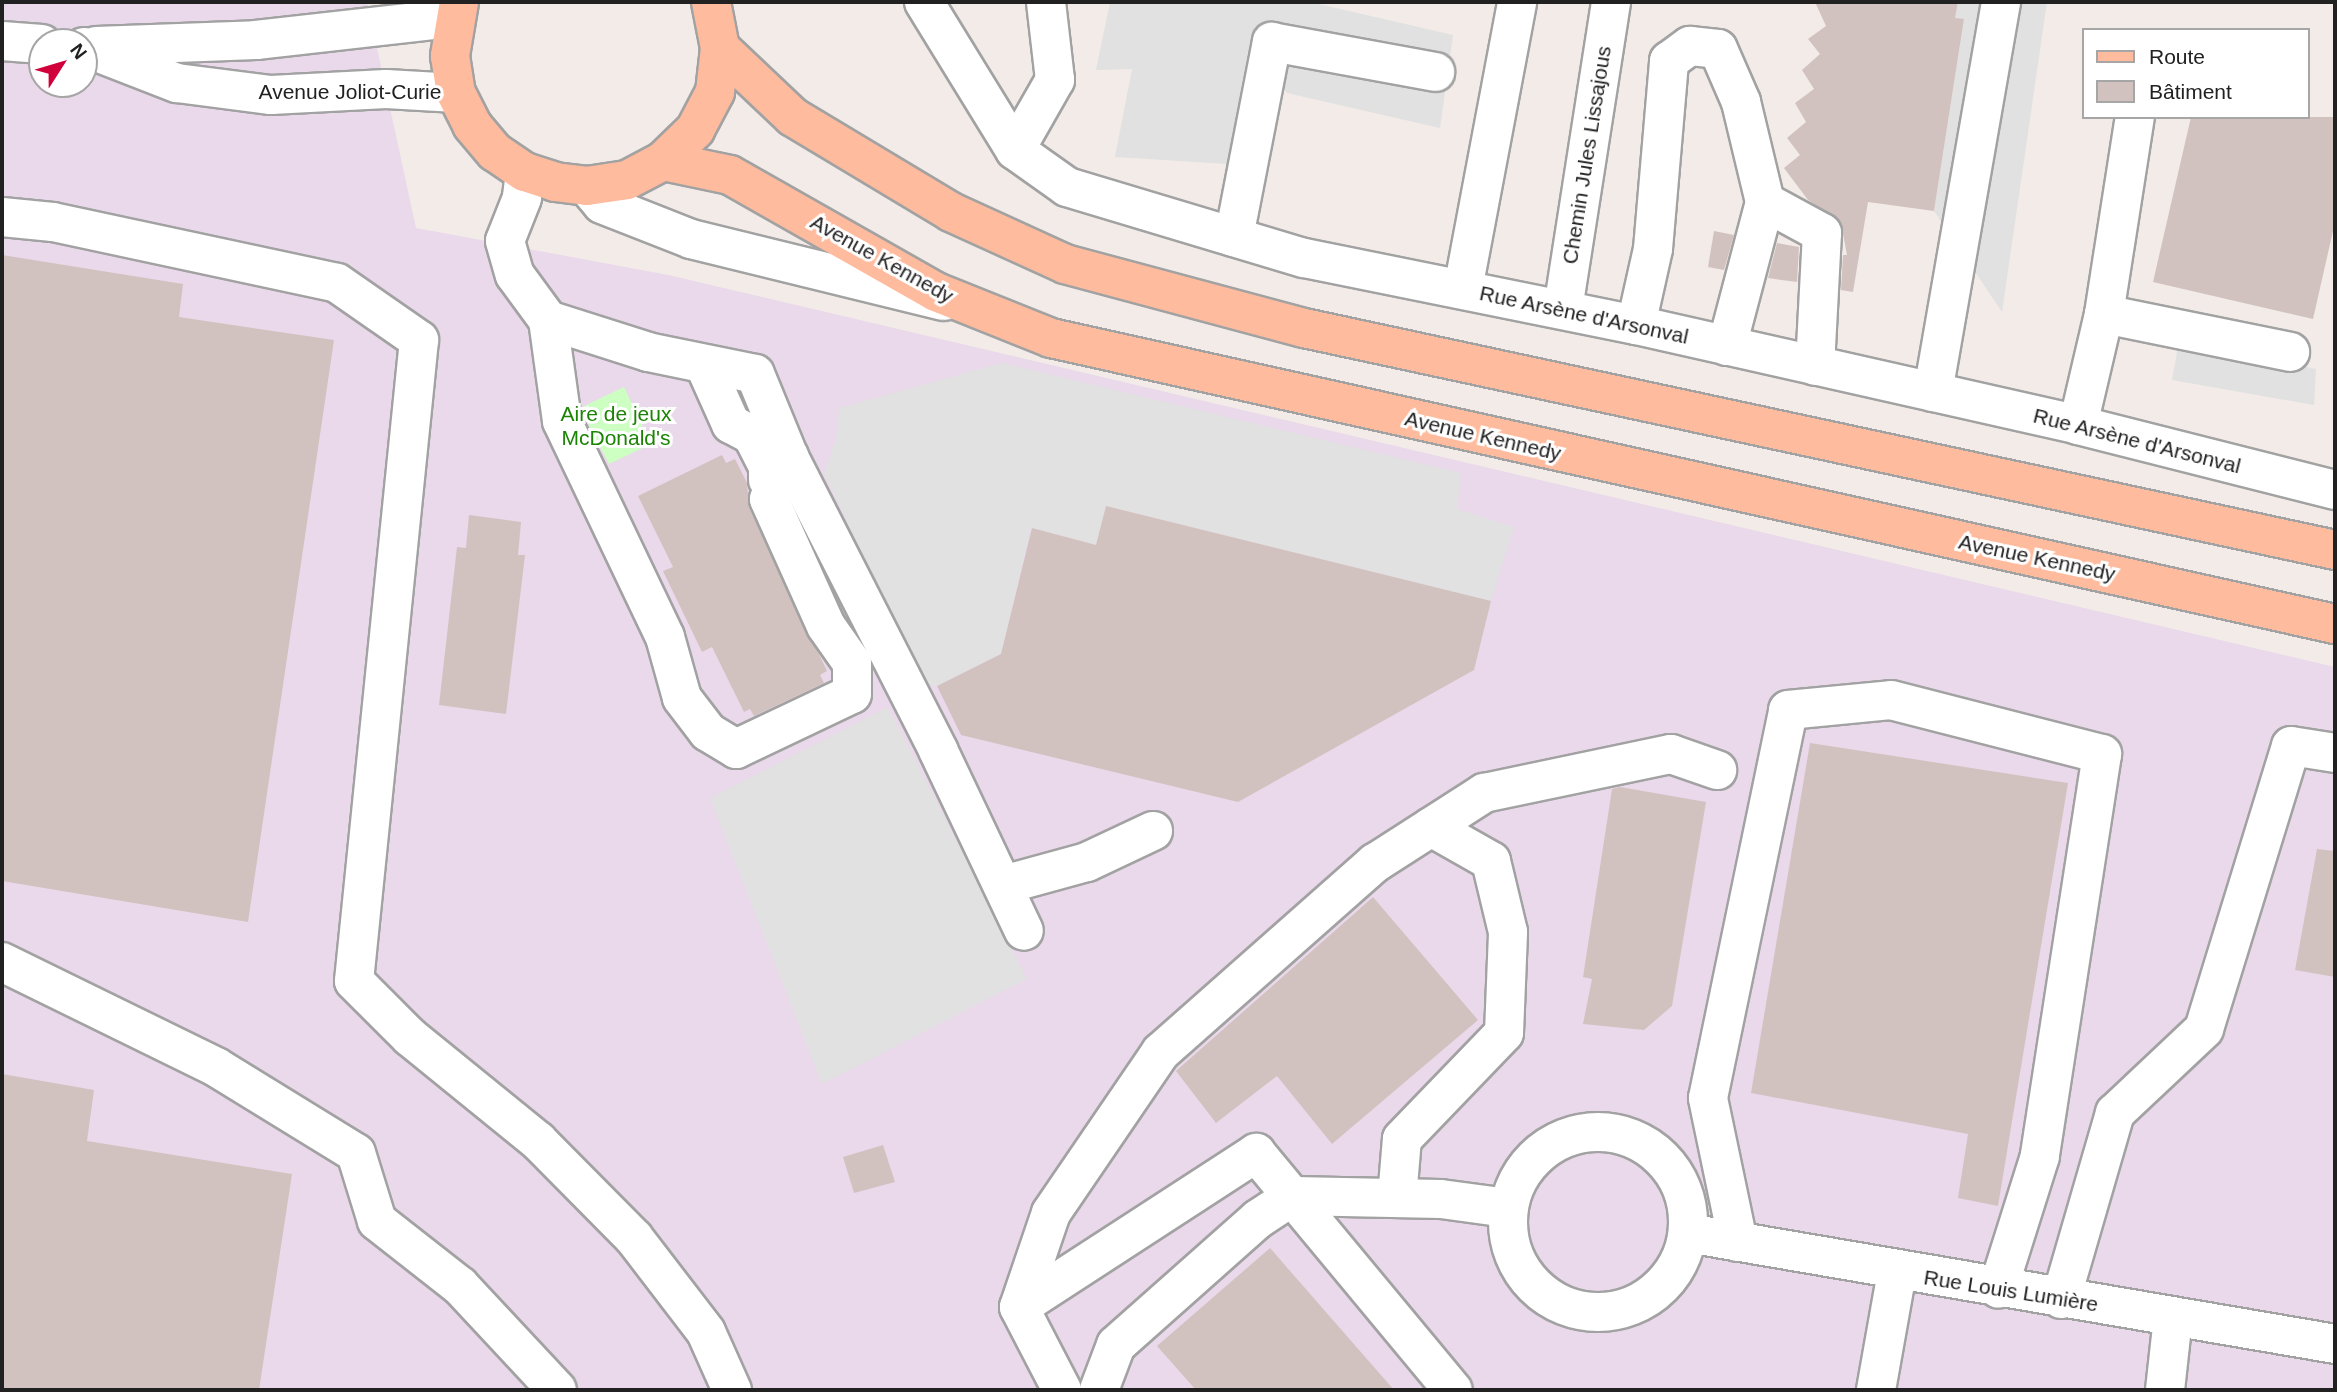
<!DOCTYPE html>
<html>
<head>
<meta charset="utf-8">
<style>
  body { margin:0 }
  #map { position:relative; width:2337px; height:1392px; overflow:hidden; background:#f2ebe7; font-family:Arial,sans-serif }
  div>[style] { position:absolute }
  .industrial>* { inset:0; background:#ead8eb }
  .park>* { inset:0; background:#cdfec2 }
  .parking>* { inset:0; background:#e1e1e1 }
  .building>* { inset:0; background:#d2c2bf }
  .roads { filter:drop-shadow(2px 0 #a2a2a2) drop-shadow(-2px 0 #a2a2a2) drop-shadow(0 2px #a2a2a2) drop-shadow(0 -2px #a2a2a2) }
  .minor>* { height:38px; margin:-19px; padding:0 19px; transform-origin:19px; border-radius:19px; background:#fff }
  .minor>.ring { margin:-19px; padding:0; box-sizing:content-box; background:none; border:38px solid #fff; border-radius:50% }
  .major>* { height:38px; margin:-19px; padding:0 19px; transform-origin:19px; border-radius:19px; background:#ffbb9e }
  span { translate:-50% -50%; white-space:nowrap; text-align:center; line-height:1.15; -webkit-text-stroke:6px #fff; paint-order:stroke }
  .street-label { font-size:21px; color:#212121 }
  .park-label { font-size:21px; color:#1c8404 }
  .frame { position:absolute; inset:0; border:4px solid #212121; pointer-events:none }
  .legend { position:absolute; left:2082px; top:28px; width:228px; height:91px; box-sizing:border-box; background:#fff; border:2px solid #a6a6a6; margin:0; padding:9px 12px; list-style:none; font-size:21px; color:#212121 }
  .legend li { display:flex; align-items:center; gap:14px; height:35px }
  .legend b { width:35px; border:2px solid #a6a6a6 }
  .north { position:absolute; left:28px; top:28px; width:70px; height:70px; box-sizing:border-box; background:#fff; border:2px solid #a6a6a6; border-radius:50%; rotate:53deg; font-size:19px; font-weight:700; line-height:28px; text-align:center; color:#212121 }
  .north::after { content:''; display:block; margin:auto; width:24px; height:32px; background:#d1003a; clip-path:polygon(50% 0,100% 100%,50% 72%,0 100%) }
</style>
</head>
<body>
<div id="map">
  <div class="industrial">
    <i style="clip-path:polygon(evenodd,2px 2px,367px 2px,416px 228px,668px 275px,2335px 667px,2335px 1390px,2px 1390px,2px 2px,42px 42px,84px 42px,84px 84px,42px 84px,42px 42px)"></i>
  </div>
  <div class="park">
    <i style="clip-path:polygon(624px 387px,651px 444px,609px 464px,580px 408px)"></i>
  </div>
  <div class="parking">
    <i style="clip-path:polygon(1110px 2px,1310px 2px,1453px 35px,1440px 128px,1287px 93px,1248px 51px,1227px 164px,1115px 157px,1132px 69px,1096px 70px)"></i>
    <i style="clip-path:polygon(1958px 2px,2047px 2px,2002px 312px,1934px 211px,1964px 20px,1955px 18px)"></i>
    <i style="clip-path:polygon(2179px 341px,2316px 369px,2314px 405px,2172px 380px)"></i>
    <i style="clip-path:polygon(1002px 363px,1461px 473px,1457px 509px,1514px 527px,1491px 601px,1106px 506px,1096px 545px,1031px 528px,1001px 654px,937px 686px,924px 684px,824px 473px,836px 440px,839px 408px)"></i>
    <i style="clip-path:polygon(888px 707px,1027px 979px,822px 1084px,710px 798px)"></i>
  </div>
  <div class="building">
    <i style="clip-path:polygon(1815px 2px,1958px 2px,1955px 18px,1964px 19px,1934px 211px,1868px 202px,1853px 292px,1841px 290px,1843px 255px,1847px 255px,1841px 223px,1808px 200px,1784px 168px,1800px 155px,1787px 138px,1806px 122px,1795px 103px,1814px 89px,1802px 70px,1820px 54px,1808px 39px,1826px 26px)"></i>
    <i style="clip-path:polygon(2191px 117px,2335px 117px,2335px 222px,2313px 319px,2153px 282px)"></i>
    <i style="clip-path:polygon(1714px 231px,1734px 235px,1724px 270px,1708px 267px)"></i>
    <i style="clip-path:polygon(1777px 243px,1799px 247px,1797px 282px,1768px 278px)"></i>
    <i style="clip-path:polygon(2px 255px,183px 284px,179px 317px,334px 340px,248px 922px,2px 881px)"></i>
    <i style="clip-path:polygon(722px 455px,726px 463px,735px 459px,747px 483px,749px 508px,827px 671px,820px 675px,824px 683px,754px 716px,750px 709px,744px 712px,712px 647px,702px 652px,663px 571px,673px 567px,638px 496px)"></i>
    <i style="clip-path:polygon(1106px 506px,1491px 601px,1474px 670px,1238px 802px,961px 735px,937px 686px,1001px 654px,1032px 528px,1096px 545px)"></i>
    <i style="clip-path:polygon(469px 515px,521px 522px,518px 555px,525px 555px,506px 714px,439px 705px,457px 547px,466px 548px)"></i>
    <i style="clip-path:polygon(1810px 743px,2068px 783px,1998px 1206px,1958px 1198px,1968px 1134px,1751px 1093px)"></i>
    <i style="clip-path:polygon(1620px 787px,1706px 802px,1672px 1006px,1644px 1030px,1583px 1024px,1592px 979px,1583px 977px,1612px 789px)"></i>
    <i style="clip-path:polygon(2317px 849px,2335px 851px,2335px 977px,2295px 970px)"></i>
    <i style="clip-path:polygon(1373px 897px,1478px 1020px,1332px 1144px,1277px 1076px,1216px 1123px,1176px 1071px)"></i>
    <i style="clip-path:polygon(2px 1074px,94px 1090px,87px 1141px,292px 1174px,259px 1390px,2px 1390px)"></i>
    <i style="clip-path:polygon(883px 1145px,895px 1182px,854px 1193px,843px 1157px)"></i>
    <i style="clip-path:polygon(1270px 1248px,1394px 1390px,1196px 1390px,1157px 1346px)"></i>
  </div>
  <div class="roads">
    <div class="minor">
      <i style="left:924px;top:2px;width:174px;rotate:58.4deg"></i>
      <i style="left:1015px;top:150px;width:64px;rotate:35.4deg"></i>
      <i style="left:1067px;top:187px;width:247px;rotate:16.7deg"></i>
      <i style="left:1304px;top:258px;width:339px;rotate:11.4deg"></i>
      <i style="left:1636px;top:325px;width:453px;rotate:12.7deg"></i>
      <i style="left:2078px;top:425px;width:265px;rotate:14.2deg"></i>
      <i style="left:2px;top:41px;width:40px;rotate:4.3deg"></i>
      <i style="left:96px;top:46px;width:160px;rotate:-2.1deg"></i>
      <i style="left:256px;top:40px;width:198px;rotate:-6.4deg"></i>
      <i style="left:84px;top:47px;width:100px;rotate:21.2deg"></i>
      <i style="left:177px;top:83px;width:95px;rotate:7.3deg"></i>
      <i style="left:271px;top:95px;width:115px;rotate:-3deg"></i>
      <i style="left:386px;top:89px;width:70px;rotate:3.3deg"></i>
      <i style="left:1015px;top:150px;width:81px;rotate:-60.3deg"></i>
      <i style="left:1055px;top:80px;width:79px;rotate:-96.6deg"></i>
      <i style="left:525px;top:172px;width:26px;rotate:97deg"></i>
      <i style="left:522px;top:198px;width:46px;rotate:111.6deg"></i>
      <i style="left:505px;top:241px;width:35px;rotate:74deg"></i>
      <i style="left:515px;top:275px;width:56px;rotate:53.7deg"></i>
      <i style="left:548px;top:320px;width:105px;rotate:17.7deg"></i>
      <i style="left:648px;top:352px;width:109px;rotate:11.6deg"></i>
      <i style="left:755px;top:374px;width:90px;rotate:67.7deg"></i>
      <i style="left:789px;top:457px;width:329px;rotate:63deg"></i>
      <i style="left:938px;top:750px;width:200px;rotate:64.6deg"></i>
      <i style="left:587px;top:186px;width:23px;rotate:50deg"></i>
      <i style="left:602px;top:204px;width:96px;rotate:21.5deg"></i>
      <i style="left:691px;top:239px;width:260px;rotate:13.8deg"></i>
      <i style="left:1765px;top:202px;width:65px;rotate:28.5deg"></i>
      <i style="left:1822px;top:233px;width:133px;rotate:93deg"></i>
      <i style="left:2px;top:217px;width:51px;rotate:5.6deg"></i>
      <i style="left:53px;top:222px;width:290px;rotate:12.1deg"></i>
      <i style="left:337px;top:283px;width:100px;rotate:34.8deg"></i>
      <i style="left:419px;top:340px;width:644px;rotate:95.79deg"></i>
      <i style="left:354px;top:981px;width:79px;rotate:45deg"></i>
      <i style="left:410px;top:1037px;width:165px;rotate:39.1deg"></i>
      <i style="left:538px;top:1141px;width:136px;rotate:45.3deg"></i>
      <i style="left:634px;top:1238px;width:118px;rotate:52.5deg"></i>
      <i style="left:706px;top:1332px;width:64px;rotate:65.9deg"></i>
      <i style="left:1234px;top:237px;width:199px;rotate:-79deg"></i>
      <i style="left:1272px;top:42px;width:166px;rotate:10.4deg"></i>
      <i style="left:1463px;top:289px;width:292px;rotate:-79.3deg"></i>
      <i style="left:1563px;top:309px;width:311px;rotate:-81.1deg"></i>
      <i style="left:2104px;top:314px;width:190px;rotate:11.5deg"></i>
      <i style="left:548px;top:320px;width:102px;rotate:82.1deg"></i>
      <i style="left:562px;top:421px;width:239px;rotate:64.5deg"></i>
      <i style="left:665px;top:637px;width:63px;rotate:74.4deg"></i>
      <i style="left:682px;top:698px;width:43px;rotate:52.6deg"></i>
      <i style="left:708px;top:732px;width:33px;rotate:31deg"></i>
      <i style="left:736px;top:749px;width:128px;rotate:-25.4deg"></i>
      <i style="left:852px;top:694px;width:31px;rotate:-90deg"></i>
      <i style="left:852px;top:663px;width:45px;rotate:-125.1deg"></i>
      <i style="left:826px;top:626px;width:139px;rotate:-114.2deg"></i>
      <i style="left:769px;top:499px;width:47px;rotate:-64.5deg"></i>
      <i style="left:1636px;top:325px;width:78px;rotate:-77.4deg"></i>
      <i style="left:1653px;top:249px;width:189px;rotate:-85.1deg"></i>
      <i style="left:1669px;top:61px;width:26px;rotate:-36deg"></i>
      <i style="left:1690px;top:46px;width:28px;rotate:6deg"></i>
      <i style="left:1718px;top:49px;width:58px;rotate:66.5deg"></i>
      <i style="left:1741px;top:102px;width:103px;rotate:76.5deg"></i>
      <i style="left:1765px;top:202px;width:149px;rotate:104.8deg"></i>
      <i style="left:704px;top:364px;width:66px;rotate:65.8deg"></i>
      <i style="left:731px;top:424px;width:24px;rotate:28deg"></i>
      <i style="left:752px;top:435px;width:36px;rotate:63deg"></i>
      <i style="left:768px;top:467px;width:13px;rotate:90deg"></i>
      <i style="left:1933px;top:392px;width:396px;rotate:-80.1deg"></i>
      <i style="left:2078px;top:425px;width:114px;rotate:-76.8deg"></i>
      <i style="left:2104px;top:314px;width:199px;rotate:-81.1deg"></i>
      <i style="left:1003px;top:885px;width:87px;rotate:-15.3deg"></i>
      <i style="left:1087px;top:862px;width:73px;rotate:-25.2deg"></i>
      <i style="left:2px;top:962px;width:238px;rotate:26.1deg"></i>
      <i style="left:216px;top:1067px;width:164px;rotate:31.6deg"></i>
      <i style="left:356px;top:1153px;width:71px;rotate:72.8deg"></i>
      <i style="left:377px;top:1221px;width:105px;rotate:38.1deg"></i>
      <i style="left:460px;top:1286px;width:142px;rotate:47deg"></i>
      <i class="ring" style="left:1508px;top:1132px;width:142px;height:142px"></i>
      <i style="left:1397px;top:1198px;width:59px;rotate:-85.2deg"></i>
      <i style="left:1402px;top:1139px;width:147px;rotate:-46.1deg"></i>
      <i style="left:1504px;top:1033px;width:101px;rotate:-87.7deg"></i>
      <i style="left:1508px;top:932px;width:73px;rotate:-103.5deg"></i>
      <i style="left:1491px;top:861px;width:69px;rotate:-150.5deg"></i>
      <i style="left:1688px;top:1233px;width:656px;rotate:9.73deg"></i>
      <i style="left:1738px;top:1242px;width:147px;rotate:-101.8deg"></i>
      <i style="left:1708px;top:1098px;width:396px;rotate:-78.3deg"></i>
      <i style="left:1788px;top:710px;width:103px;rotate:-5.5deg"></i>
      <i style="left:1891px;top:700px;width:218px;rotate:14.4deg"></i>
      <i style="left:2102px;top:754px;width:407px;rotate:98.8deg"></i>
      <i style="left:2040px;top:1156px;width:139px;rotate:107.5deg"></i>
      <i style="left:2061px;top:1299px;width:194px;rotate:-73.8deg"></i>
      <i style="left:2115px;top:1113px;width:122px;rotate:-43.3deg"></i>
      <i style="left:2204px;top:1029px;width:296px;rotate:-72.9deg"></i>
      <i style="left:2291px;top:746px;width:45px;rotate:9deg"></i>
      <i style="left:1019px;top:1307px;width:99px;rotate:-71.2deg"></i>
      <i style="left:1051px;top:1213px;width:195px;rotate:-55.7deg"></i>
      <i style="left:1161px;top:1052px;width:286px;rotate:-41.5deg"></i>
      <i style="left:1375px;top:863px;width:130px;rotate:-32.7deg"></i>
      <i style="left:1484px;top:793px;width:191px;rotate:-11.8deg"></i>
      <i style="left:1671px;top:754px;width:49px;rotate:19.2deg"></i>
      <i style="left:1062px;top:1390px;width:93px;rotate:-117.4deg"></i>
      <i style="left:1019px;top:1307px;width:283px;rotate:-33deg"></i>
      <i style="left:1256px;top:1153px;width:308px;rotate:50.3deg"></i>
      <i style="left:1099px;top:1390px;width:48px;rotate:-69.3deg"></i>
      <i style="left:1116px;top:1345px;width:190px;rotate:-41.6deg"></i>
      <i style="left:1258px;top:1219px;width:42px;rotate:-33.3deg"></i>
      <i style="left:1293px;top:1196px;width:148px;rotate:1.2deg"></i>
      <i style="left:1441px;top:1199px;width:68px;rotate:7.7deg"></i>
      <i style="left:1876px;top:1390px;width:120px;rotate:-79.9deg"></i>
      <i style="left:2165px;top:1390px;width:73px;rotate:-83.7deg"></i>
    </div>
    <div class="major">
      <i style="left:459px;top:2px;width:55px;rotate:99.5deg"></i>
      <i style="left:450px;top:56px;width:37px;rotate:81deg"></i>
      <i style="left:456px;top:93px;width:36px;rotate:63deg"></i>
      <i style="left:472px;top:125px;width:35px;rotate:50deg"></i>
      <i style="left:495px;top:152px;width:36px;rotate:34deg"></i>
      <i style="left:525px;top:172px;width:32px;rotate:18deg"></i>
      <i style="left:555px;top:182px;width:32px;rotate:7deg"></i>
      <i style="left:587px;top:186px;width:40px;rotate:-8.5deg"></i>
      <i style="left:627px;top:180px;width:41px;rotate:-27.8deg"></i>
      <i style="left:663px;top:161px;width:45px;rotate:-44.1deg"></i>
      <i style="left:695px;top:130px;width:43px;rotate:-62.2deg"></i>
      <i style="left:715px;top:92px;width:44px;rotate:-83.5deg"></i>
      <i style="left:720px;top:48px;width:47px;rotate:-101.1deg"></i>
      <i style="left:720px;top:48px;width:100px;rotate:43.4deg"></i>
      <i style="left:793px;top:117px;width:184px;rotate:31deg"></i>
      <i style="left:951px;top:212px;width:125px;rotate:24.5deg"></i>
      <i style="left:1065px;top:264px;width:247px;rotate:15deg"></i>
      <i style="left:1304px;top:328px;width:1055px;rotate:12.15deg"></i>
      <i style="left:663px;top:161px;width:68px;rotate:11.8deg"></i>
      <i style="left:730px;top:175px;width:237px;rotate:29.6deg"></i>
      <i style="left:936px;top:292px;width:124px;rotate:21.8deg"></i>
      <i style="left:1051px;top:338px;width:1315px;rotate:12.56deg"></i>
    </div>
  </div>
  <div class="street-label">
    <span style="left:350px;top:92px">Avenue Joliot-Curie</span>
    <span style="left:1587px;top:155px;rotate:-81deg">Chemin Jules Lissajous</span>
    <span style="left:882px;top:259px;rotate:29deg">Avenue Kennedy</span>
    <span style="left:1584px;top:315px;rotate:12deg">Rue Arsène d'Arsonval</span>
    <span style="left:1483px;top:436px;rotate:13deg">Avenue Kennedy</span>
    <span style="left:2137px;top:441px;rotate:14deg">Rue Arsène d'Arsonval</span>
    <span style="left:2037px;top:558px;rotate:12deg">Avenue Kennedy</span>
    <span style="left:2011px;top:1291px;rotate:9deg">Rue Louis Lumière</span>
  </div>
  <div class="park-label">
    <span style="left:616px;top:426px">Aire de jeux<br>McDonald's</span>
  </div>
  <div class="frame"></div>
  <ul class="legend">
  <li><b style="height:9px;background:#ffbb9e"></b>Route</li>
  <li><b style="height:19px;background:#d2c2bf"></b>Bâtiment</li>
  </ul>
  <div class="north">N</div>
</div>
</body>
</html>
